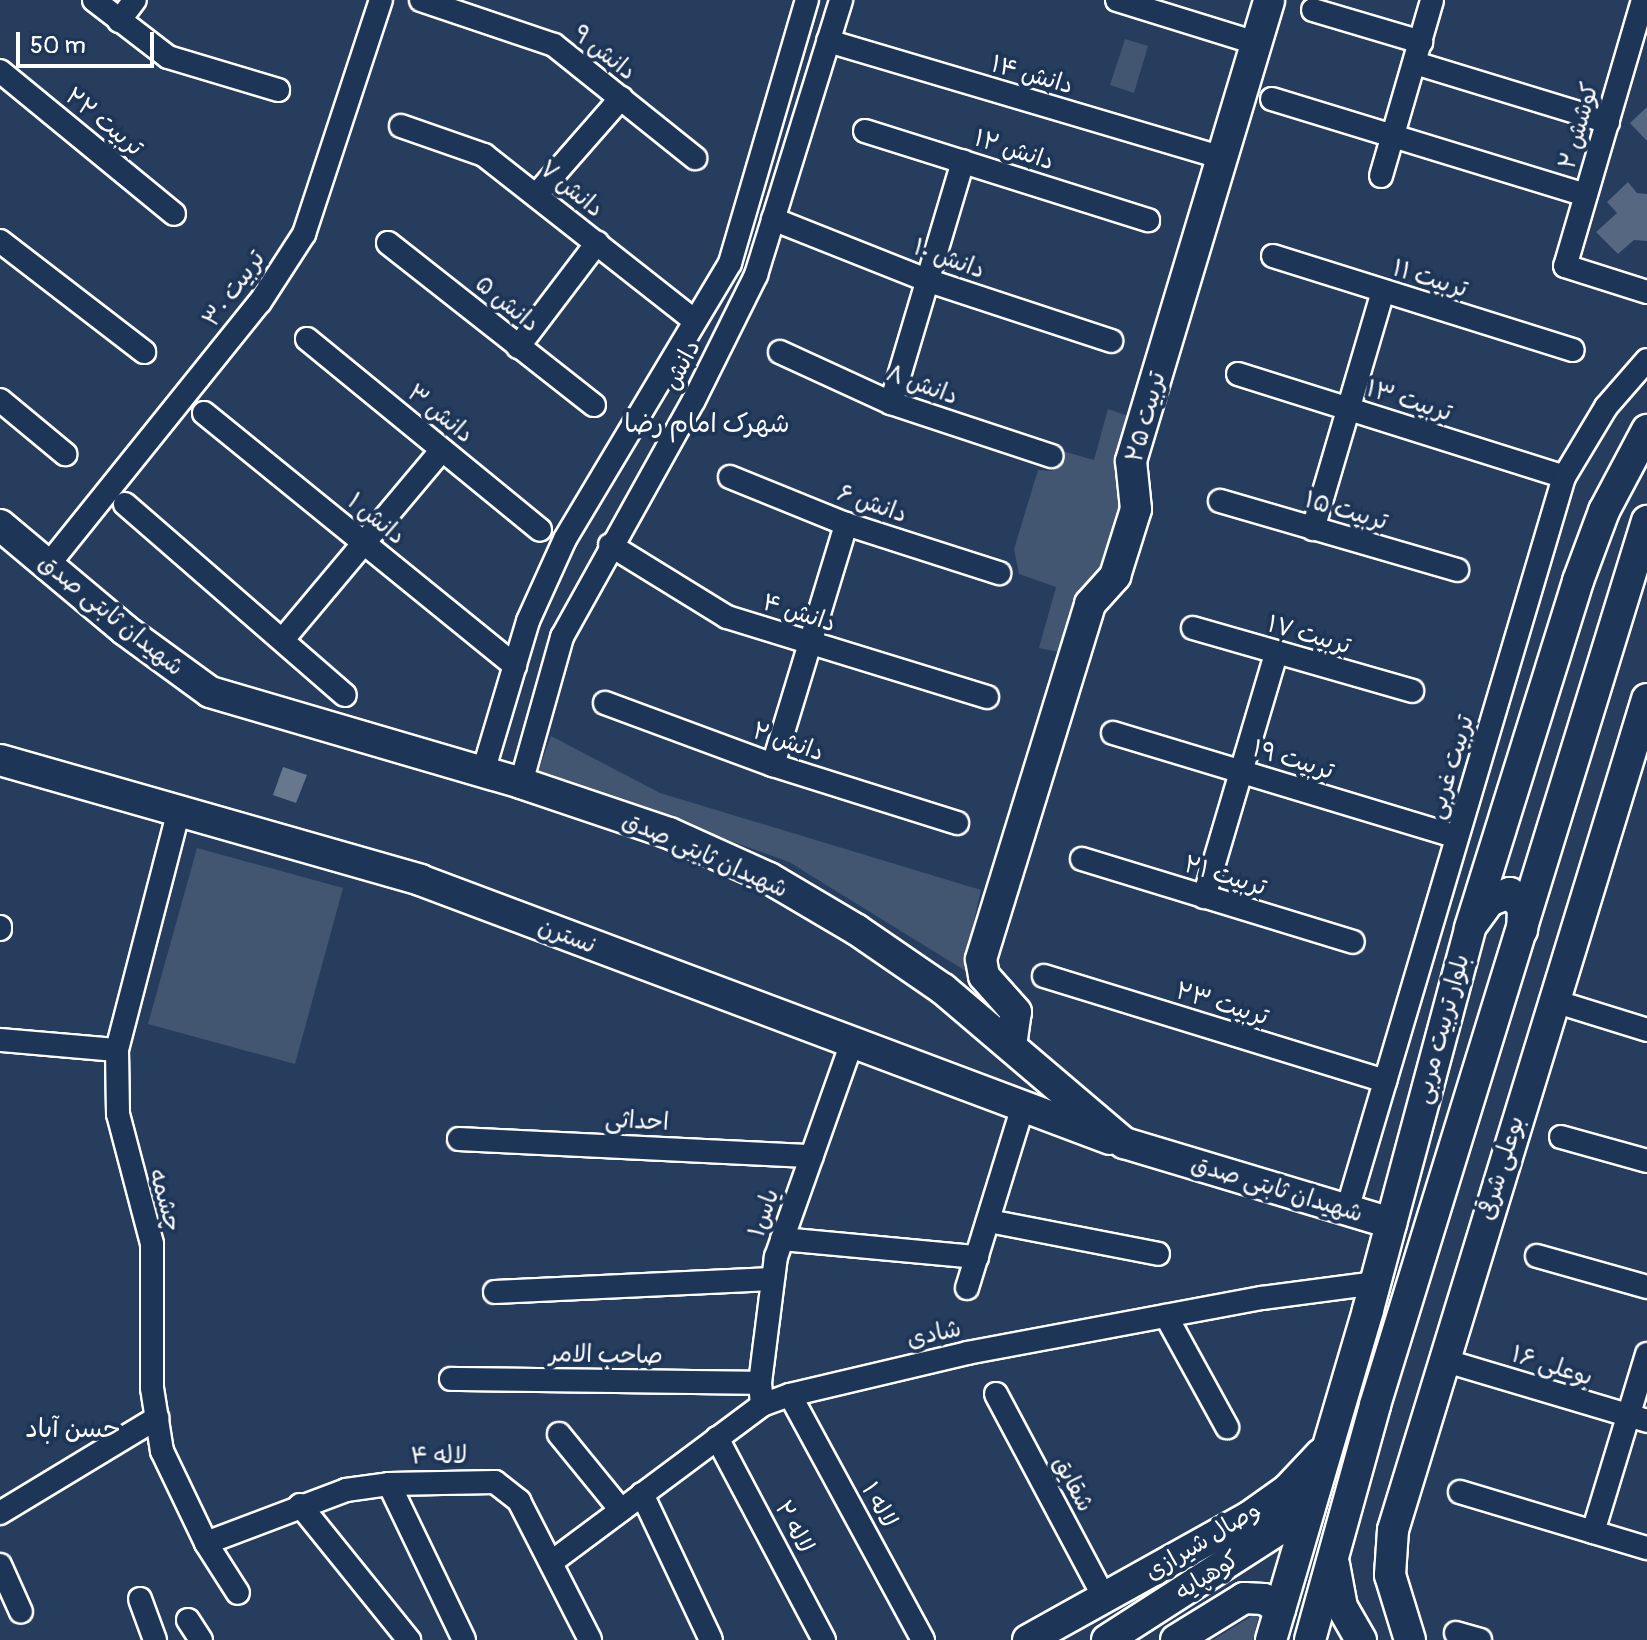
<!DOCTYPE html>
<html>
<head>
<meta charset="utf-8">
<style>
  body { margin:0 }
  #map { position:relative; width:1647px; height:1640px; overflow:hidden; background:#263d5e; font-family:Pangolin,"Playpen Sans Arabic",sans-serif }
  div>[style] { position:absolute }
  .green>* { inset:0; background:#425672 }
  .water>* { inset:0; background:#67788e }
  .building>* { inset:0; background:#556781 }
  .roads { filter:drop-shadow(2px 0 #fff) drop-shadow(-2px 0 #fff) drop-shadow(0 2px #fff) drop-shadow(0 -2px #fff) }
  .street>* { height:22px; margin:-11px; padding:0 11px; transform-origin:11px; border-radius:11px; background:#1d3557 }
  .secondary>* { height:30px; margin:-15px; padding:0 15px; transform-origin:15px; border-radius:15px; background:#1d3557 }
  span { translate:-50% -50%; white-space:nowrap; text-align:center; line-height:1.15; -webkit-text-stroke:8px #1d3557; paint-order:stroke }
  .street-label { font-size:24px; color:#fff }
  .neighbourhood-label { font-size:26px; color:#fff }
  .scale { position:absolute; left:16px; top:32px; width:138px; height:36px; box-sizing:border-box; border:4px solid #fff; border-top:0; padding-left:10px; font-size:24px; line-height:28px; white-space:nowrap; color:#fff; -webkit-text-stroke:6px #1d3557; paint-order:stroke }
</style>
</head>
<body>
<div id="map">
  <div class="green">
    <i style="clip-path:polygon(1125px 39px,1148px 46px,1134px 93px,1110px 85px)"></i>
    <i style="clip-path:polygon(1108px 409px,1134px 418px,1127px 498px,1107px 577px,1064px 653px,1039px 648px,1056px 587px,1019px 574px,1014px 549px,1038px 470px,1052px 471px,1059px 450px,1094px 460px)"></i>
    <i style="clip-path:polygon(551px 736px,660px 793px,981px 890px,967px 950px,969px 973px,789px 862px,538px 771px)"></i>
    <i style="clip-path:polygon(197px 848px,343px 888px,295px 1064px,148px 1024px)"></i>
    <i style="clip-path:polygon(1260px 1611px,1253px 1640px,1213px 1640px)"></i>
  </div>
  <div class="water">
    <i style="clip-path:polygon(283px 767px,307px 775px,296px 803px,273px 795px)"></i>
  </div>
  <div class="building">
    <i style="clip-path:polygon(1647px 107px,1647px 141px,1630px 123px)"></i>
    <i style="clip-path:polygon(1628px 182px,1637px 193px,1647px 194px,1647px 241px,1634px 240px,1618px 254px,1596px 232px,1617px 213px,1607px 202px)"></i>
  </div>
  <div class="roads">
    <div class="street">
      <i style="left:94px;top:0;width:93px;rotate:37.6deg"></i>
      <i style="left:168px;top:57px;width:115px;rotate:16.7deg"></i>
      <i style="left:421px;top:0;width:140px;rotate:18.7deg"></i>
      <i style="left:554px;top:45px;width:181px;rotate:38.7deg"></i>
      <i style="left:1117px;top:0;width:145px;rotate:17.2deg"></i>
      <i style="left:1643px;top:0;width:277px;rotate:106.3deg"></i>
      <i style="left:1565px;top:266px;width:86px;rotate:17.6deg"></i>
      <i style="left:1313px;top:10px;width:113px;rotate:16.5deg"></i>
      <i style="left:119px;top:21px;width:26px;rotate:-53deg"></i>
      <i style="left:828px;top:41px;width:412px;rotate:16.5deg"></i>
      <i style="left:1415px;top:63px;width:202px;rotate:17deg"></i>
      <i style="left:0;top:71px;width:225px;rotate:39.4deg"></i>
      <i style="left:1272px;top:99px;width:328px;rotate:17deg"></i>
      <i style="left:401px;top:126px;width:88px;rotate:19.3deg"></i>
      <i style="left:484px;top:155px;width:267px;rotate:38.2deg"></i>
      <i style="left:865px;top:131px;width:297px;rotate:17.5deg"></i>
      <i style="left:1381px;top:176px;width:183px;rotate:-73.8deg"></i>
      <i style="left:537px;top:194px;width:128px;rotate:-48.8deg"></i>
      <i style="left:773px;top:219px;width:165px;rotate:21.7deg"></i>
      <i style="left:926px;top:280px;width:195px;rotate:18.2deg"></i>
      <i style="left:0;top:241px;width:182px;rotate:37.6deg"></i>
      <i style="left:388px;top:243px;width:262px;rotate:38.2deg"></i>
      <i style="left:1273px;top:256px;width:314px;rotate:17.4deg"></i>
      <i style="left:307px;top:339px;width:301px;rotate:39.3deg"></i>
      <i style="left:518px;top:347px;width:131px;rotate:-52.8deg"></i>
      <i style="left:780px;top:352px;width:122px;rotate:24.7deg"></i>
      <i style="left:891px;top:403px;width:169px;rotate:18.3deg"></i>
      <i style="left:1238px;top:374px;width:342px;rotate:17.5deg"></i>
      <i style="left:0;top:400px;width:85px;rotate:39.7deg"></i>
      <i style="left:891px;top:403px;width:252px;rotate:-73.4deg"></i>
      <i style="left:204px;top:413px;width:401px;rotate:39.1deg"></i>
      <i style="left:730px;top:477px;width:125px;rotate:22.1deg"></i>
      <i style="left:846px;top:524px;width:161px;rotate:17.8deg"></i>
      <i style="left:1220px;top:501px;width:247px;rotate:16.2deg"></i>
      <i style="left:125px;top:504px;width:291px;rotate:41deg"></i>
      <i style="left:1313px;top:529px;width:248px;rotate:-73.6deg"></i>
      <i style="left:610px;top:545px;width:137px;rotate:31.6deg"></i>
      <i style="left:727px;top:617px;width:272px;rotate:17.1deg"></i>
      <i style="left:49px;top:564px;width:336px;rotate:-51.2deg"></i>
      <i style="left:260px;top:302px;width:81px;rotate:-57.1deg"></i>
      <i style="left:304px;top:234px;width:246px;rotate:-71.8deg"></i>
      <i style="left:1193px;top:628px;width:228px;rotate:16deg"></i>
      <i style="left:285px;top:637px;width:244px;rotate:-50deg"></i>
      <i style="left:605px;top:703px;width:179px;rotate:20.3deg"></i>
      <i style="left:773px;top:765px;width:193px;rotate:17.5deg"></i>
      <i style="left:1113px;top:733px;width:359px;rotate:16.8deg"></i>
      <i style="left:773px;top:765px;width:252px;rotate:-73.1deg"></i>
      <i style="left:483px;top:772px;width:158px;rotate:-73.4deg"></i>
      <i style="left:528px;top:621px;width:90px;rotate:-65.7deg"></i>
      <i style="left:565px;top:539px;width:322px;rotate:-59.1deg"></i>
      <i style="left:730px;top:263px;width:274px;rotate:-73.7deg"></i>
      <i style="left:521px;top:783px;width:152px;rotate:-74.3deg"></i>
      <i style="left:562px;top:637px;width:271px;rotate:-60.9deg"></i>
      <i style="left:694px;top:400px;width:140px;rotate:-63.6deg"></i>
      <i style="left:756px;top:275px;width:288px;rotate:-72.8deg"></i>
      <i style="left:179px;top:810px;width:248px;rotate:104.5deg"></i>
      <i style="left:117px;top:1050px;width:64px;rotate:89.1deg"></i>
      <i style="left:118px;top:1114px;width:134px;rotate:75.3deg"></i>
      <i style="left:152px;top:1244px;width:144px;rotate:90deg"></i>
      <i style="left:152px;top:1388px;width:64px;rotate:81deg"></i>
      <i style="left:162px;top:1451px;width:102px;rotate:64.4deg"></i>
      <i style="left:206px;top:1543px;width:59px;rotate:57.4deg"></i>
      <i style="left:1082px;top:859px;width:283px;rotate:17deg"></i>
      <i style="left:1204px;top:897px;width:253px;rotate:-73.5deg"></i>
      <i style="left:0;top:929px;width:2px;rotate:-90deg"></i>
      <i style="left:1044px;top:976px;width:357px;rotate:17.1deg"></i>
      <i style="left:1554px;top:1001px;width:97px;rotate:17.3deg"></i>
      <i style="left:0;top:1040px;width:117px;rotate:4.9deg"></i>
      <i style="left:1561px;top:1137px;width:89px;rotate:15.6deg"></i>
      <i style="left:459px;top:1139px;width:353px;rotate:2.8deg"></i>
      <i style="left:1347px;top:1210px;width:764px;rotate:-73.51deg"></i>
      <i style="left:1564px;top:477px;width:82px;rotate:-59deg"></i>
      <i style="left:1606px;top:407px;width:62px;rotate:-48.9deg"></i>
      <i style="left:989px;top:1221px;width:172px;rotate:11deg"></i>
      <i style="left:782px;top:1239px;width:196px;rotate:5.3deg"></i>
      <i style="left:1537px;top:1256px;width:114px;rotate:15.7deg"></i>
      <i style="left:967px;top:1288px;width:187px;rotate:-72.9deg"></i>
      <i style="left:495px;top:1292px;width:277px;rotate:-2.7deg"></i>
      <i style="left:1166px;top:1316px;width:127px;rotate:61.2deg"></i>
      <i style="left:1443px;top:1360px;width:213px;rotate:16.6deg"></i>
      <i style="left:451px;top:1379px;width:309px;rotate:0.7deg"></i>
      <i style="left:996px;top:1394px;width:232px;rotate:62deg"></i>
      <i style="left:790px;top:1395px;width:279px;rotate:61.5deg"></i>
      <i style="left:762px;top:1405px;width:22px;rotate:-95deg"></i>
      <i style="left:760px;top:1383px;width:127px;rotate:-82.8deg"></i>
      <i style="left:776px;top:1257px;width:225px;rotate:-70.5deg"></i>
      <i style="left:559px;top:1434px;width:98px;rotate:50.8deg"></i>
      <i style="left:717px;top:1438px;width:229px;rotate:62.1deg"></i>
      <i style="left:389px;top:1484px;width:173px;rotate:64.3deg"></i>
      <i style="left:1460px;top:1492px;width:195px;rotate:16.7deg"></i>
      <i style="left:642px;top:1494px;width:161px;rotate:64.7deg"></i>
      <i style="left:300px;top:1505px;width:174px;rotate:51.1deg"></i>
      <i style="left:0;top:1513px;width:184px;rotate:-31.2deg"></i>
      <i style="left:1593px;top:1532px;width:186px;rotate:-73.1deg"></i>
      <i style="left:206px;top:1543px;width:150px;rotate:-20.7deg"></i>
      <i style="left:346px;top:1490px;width:43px;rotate:-7.9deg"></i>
      <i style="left:389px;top:1484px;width:106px;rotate:-1.1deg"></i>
      <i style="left:495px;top:1482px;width:31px;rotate:38deg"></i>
      <i style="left:519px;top:1501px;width:156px;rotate:62.9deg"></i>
      <i style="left:553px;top:1561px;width:261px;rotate:-36.7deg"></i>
      <i style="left:762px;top:1405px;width:30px;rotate:-20deg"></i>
      <i style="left:790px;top:1395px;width:182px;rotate:-13.3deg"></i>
      <i style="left:967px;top:1353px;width:300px;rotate:-10.6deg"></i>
      <i style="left:1262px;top:1298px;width:115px;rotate:-7.5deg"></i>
      <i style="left:0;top:1565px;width:51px;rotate:65.9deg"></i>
      <i style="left:140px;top:1599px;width:44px;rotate:69.9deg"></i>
      <i style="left:188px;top:1620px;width:24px;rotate:57deg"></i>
      <i style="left:1456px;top:1633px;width:25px;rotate:16deg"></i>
    </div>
    <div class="secondary">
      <i style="left:0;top:525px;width:163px;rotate:40deg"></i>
      <i style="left:125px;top:630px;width:105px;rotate:36.1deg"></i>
      <i style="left:210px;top:692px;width:324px;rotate:16.3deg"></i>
      <i style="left:521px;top:783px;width:156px;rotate:18.7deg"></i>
      <i style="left:669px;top:833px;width:110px;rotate:24.2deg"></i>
      <i style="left:769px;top:878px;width:102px;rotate:30.6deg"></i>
      <i style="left:857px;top:930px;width:104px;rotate:34.5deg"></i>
      <i style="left:943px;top:989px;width:238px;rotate:40.4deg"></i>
      <i style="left:1124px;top:1143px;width:279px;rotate:16.7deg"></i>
      <i style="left:0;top:760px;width:437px;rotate:15.9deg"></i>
      <i style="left:420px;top:880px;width:737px;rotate:20.57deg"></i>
      <i style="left:1474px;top:922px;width:26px;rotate:-54deg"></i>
      <i style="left:1489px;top:901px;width:22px;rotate:-21deg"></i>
      <i style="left:1510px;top:893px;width:19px;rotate:47deg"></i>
      <i style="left:1523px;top:907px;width:23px;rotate:92deg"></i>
      <i style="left:1011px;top:1046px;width:34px;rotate:-82deg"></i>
      <i style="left:1016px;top:1012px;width:48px;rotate:-131.6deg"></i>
      <i style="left:984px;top:976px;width:17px;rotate:-100deg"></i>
      <i style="left:981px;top:959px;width:371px;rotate:-72.9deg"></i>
      <i style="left:1090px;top:604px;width:38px;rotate:-48deg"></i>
      <i style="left:1115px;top:576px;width:70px;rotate:-72.6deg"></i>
      <i style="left:1136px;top:509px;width:48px;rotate:-95.9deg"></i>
      <i style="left:1131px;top:461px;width:481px;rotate:-73.3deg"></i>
      <i style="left:1334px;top:1564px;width:44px;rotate:79.5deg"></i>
      <i style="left:1342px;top:1607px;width:38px;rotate:60deg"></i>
      <i style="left:1028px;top:1640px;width:253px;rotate:-29.1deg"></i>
      <i style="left:1249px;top:1517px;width:47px;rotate:-35.4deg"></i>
      <i style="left:1287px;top:1490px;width:50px;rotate:-46.6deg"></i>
      <i style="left:1107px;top:1640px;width:238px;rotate:-32.8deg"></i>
      <i style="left:1176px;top:1640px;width:80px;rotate:-31.7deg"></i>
      <i style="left:1244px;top:1598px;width:20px;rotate:3deg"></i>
      <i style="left:1264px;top:1599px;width:19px;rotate:32deg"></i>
      <i style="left:1271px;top:1640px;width:344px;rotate:-73.6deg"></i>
      <i style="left:1368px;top:1310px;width:395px;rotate:-75deg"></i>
      <i style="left:1470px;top:928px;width:363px;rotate:-72.7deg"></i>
      <i style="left:1578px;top:581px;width:75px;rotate:-69.6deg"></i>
      <i style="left:1604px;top:511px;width:92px;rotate:-62deg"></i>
      <i style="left:1310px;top:1640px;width:244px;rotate:-74.5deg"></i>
      <i style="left:1375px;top:1405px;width:925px;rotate:-72.9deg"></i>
      <i style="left:1410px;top:1640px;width:68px;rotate:-107.1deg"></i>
      <i style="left:1390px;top:1575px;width:45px;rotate:-86.2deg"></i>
      <i style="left:1393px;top:1530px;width:869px;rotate:-73deg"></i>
    </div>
  </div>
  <div class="street-label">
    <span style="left:604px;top:53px;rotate:38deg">دانش ۹</span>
    <span style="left:1032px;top:75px;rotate:16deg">دانش ۱۴</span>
    <span style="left:104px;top:122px;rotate:39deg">تربیت ۲۲</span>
    <span style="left:1579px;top:126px;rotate:-74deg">کوشش ۲</span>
    <span style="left:1014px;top:150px;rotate:18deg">دانش ۱۲</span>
    <span style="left:571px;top:189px;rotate:39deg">دانش ۷</span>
    <span style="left:949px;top:259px;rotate:20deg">دانش ۱۰</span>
    <span style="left:1430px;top:279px;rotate:17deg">تربیت ۱۱</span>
    <span style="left:234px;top:289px;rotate:-54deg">تربیت ۳۰</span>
    <span style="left:507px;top:304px;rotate:39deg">دانش ۵</span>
    <span style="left:682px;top:365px;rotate:-63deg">دانش</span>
    <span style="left:922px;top:385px;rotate:20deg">دانش ۸</span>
    <span style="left:1409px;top:401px;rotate:17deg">تربیت ۱۳</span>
    <span style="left:440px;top:414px;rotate:39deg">دانش ۳</span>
    <span style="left:1146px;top:417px;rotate:-75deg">تربیت ۲۵</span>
    <span style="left:872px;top:504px;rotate:19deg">دانش ۶</span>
    <span style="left:1346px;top:511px;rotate:16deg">تربیت ۱۵</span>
    <span style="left:376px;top:519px;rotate:39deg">دانش ۱</span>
    <span style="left:799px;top:613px;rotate:18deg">دانش ۴</span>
    <span style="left:111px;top:615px;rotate:39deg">شهیدان ثابتی صدق</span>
    <span style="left:1309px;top:635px;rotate:16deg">تربیت ۱۷</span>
    <span style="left:788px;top:742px;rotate:19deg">دانش ۲</span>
    <span style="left:1293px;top:760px;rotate:17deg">تربیت ۱۹</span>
    <span style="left:1451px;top:767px;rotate:-73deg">تربیت غربی</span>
    <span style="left:705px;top:855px;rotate:24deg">شهیدان ثابتی صدق</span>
    <span style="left:1225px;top:876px;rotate:17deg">تربیت ۲۱</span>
    <span style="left:567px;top:936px;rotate:21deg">نسترن</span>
    <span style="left:1222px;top:1004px;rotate:17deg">تربیت ۲۳</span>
    <span style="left:1442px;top:1029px;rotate:-75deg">بلوار تربیت مربی</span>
    <span style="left:637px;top:1121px;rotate:3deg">احداثی</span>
    <span style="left:1501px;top:1168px;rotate:-73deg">بوعلی شرقی</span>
    <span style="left:1277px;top:1189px;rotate:17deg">شهیدان ثابتی صدق</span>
    <span style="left:165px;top:1200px;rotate:74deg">چشمه</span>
    <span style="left:764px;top:1213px;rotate:-71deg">یاس۱</span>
    <span style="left:934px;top:1334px;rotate:-12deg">شادی</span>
    <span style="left:606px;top:1355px;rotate:1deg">صاحب الامر</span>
    <span style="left:1552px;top:1366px;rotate:17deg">بوعلی ۱۶</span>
    <span style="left:439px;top:1456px;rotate:-1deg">لاله ۴</span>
    <span style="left:1073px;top:1484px;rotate:62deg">شقایق</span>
    <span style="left:879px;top:1505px;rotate:61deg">لاله ۱</span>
    <span style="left:794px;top:1527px;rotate:62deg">لاله ۲</span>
    <span style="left:1203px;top:1541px;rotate:-31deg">وصال شیرازی</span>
    <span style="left:1207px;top:1576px;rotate:-32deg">کوهپایه</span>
  </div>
  <div class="neighbourhood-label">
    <span style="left:707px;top:425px">شهرک امام رضا</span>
    <span style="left:73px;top:1430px">حسن آباد</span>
  </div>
  <div class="scale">50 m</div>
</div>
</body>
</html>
